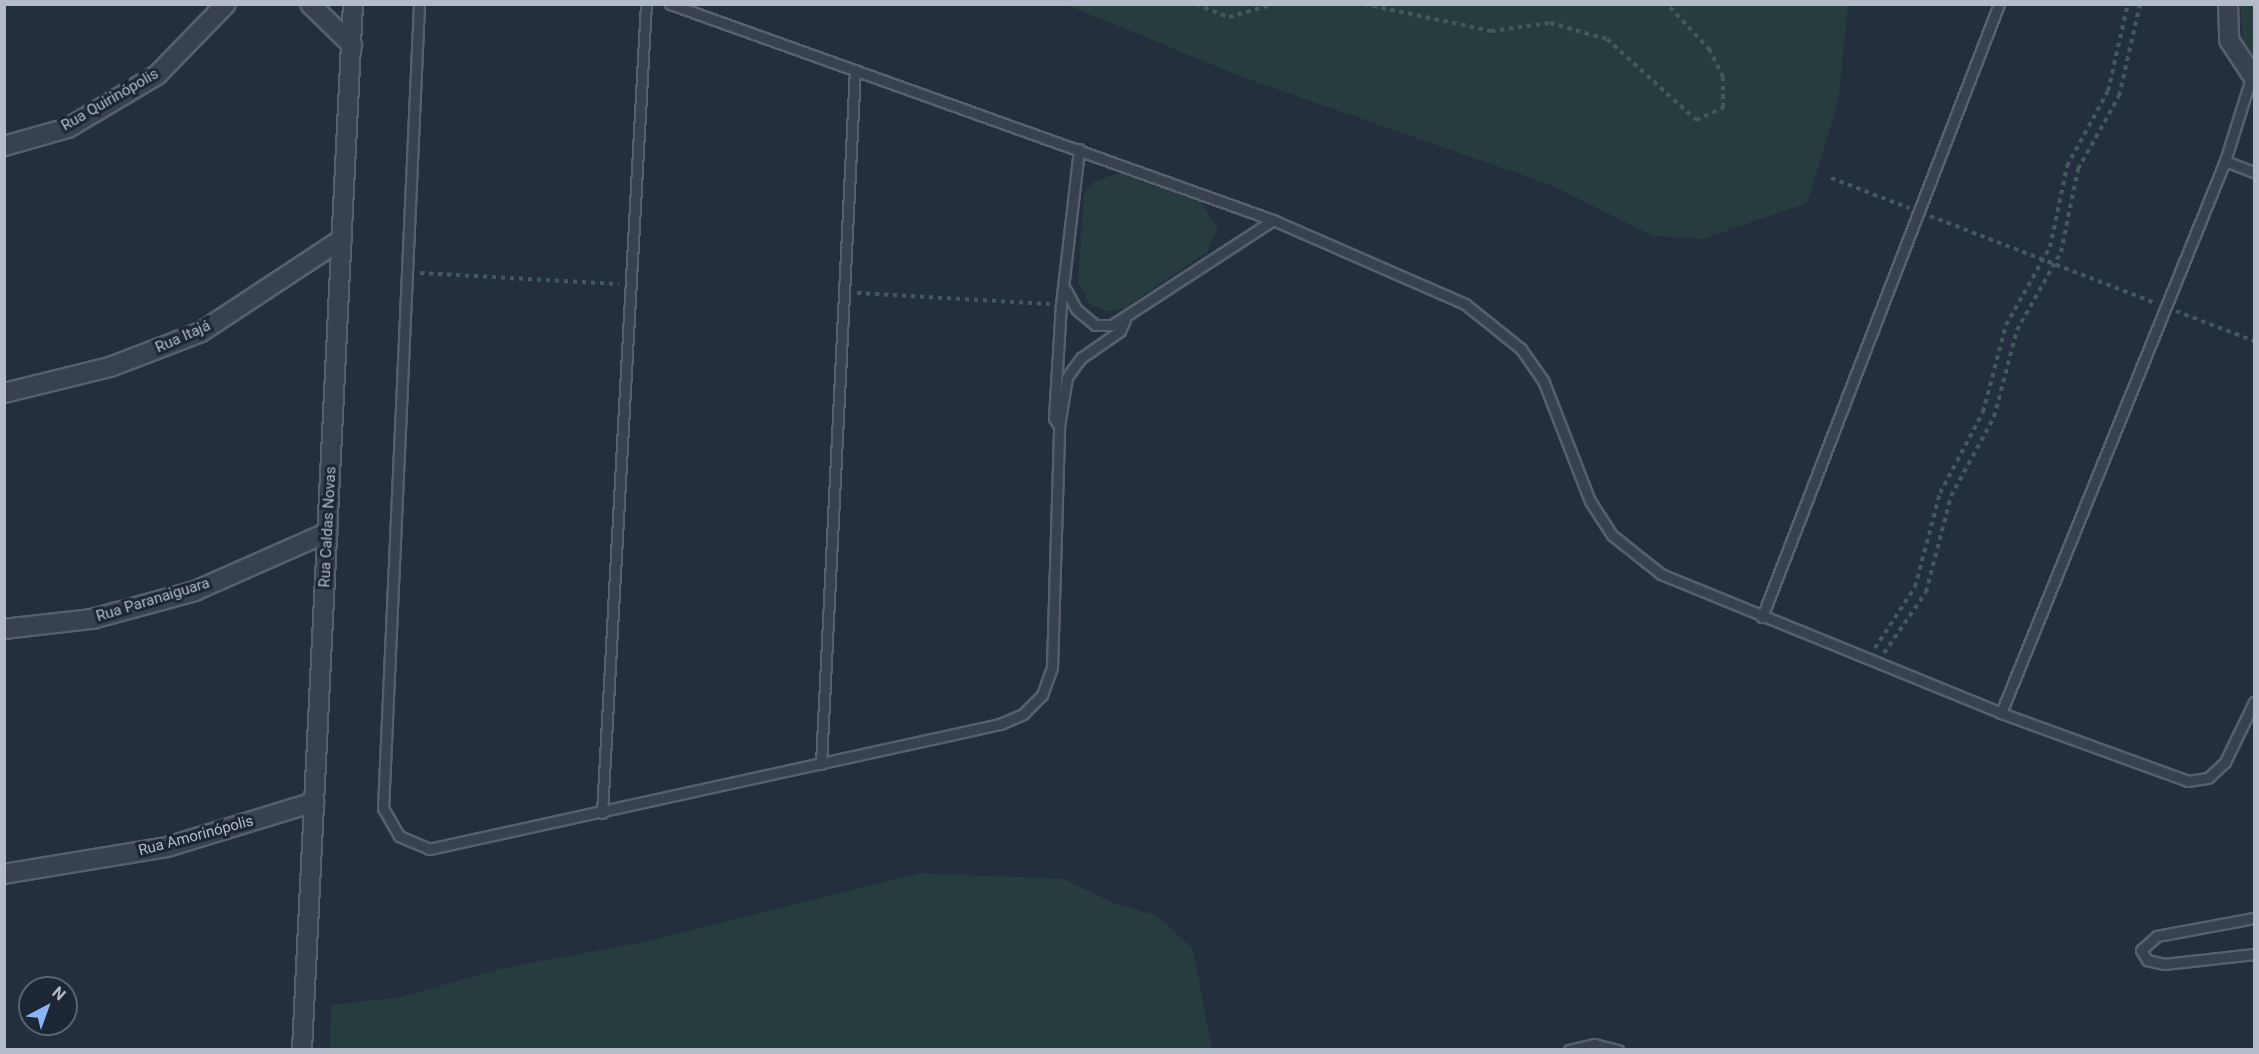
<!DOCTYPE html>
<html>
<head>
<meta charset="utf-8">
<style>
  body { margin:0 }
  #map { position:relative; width:2259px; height:1054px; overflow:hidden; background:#242f3e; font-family:Roboto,sans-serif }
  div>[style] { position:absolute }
  .green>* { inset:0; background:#263c3f }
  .path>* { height:4px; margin-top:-2px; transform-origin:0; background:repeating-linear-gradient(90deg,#44595c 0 4.5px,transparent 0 9px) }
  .roads { filter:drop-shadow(2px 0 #565f6c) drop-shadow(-2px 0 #565f6c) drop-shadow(0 2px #565f6c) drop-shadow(0 -2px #565f6c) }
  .lane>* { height:9px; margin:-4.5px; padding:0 4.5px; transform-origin:4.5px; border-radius:4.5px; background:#38414e }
  .street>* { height:18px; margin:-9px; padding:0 9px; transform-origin:9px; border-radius:9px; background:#38414e }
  span { translate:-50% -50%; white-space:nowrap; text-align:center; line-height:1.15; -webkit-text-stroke:6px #1d2633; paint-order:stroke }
  .street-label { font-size:15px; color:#b4bcc9 }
  .frame { position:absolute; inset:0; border:6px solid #b4bcc9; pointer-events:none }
  .north { position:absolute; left:18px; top:976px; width:60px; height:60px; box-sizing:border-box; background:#1d2633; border:2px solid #59626f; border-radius:50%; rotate:41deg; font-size:16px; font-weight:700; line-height:24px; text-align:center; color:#b4bcc9 }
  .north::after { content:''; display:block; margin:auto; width:21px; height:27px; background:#8ab4f8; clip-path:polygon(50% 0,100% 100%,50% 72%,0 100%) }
</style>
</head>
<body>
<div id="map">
  <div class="green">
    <i style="clip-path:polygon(1067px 5px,1848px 5px,1838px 103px,1807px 203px,1703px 239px,1654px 236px,1551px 185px,1245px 78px)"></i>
    <i style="clip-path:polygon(2240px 5px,2254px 5px,2254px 56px,2243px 38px)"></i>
    <i style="clip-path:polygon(1119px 173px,1202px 203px,1218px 228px,1208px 251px,1123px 309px,1105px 311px,1090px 304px,1078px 283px,1084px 194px,1095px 181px)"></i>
    <i style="clip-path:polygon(918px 873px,1063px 879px,1113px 903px,1157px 916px,1193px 949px,1212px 1049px,330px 1049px,331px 1005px,401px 997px,499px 969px,634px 944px)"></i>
  </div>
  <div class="path">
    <i style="left:1196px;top:4px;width:35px;rotate:22deg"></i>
    <i style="left:1229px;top:17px;width:47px;rotate:-16.1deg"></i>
    <i style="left:1364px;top:4px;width:130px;rotate:12deg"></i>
    <i style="left:1491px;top:31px;width:60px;rotate:-7.7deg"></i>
    <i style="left:1550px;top:23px;width:59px;rotate:15.7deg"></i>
    <i style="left:1607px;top:39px;width:120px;rotate:42.3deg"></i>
    <i style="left:1696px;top:120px;width:30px;rotate:-24deg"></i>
    <i style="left:1723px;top:108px;width:31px;rotate:-90deg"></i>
    <i style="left:1723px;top:77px;width:30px;rotate:-116deg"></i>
    <i style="left:1710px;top:50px;width:63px;rotate:-133.1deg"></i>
    <i style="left:1831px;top:178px;width:84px;rotate:21deg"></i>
    <i style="left:1930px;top:216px;width:241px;rotate:21.1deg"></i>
    <i style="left:420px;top:273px;width:199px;rotate:3.2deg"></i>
    <i style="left:857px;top:293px;width:193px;rotate:3.3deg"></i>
    <i style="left:2176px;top:311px;width:84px;rotate:21deg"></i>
    <i style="left:1875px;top:648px;width:73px;rotate:-56.7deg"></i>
    <i style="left:1915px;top:587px;width:97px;rotate:-75.1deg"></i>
    <i style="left:1940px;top:493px;width:92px;rotate:-62deg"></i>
    <i style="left:1983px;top:412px;width:90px;rotate:-75.2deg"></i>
    <i style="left:2006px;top:325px;width:90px;rotate:-60.6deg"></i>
    <i style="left:2050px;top:247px;width:83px;rotate:-78.1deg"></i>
    <i style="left:2067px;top:166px;width:85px;rotate:-61.3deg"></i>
    <i style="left:2108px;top:91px;width:89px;rotate:-77.1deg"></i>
    <i style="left:1884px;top:653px;width:74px;rotate:-55.5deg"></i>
    <i style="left:1926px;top:592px;width:99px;rotate:-75.4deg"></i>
    <i style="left:1951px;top:496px;width:90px;rotate:-61.4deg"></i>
    <i style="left:1994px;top:417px;width:90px;rotate:-75.2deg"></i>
    <i style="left:2017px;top:330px;width:90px;rotate:-60.6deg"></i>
    <i style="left:2061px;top:252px;width:85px;rotate:-78.4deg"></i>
    <i style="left:2078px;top:169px;width:84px;rotate:-60.7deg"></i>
    <i style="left:2119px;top:96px;width:94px;rotate:-77.1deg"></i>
  </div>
  <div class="roads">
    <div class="lane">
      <i style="left:419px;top:4px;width:805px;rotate:92.56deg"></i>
      <i style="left:383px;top:808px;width:32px;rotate:60deg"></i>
      <i style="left:399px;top:836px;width:33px;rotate:23deg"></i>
      <i style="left:429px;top:849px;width:585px;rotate:-12.35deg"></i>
      <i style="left:1000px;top:724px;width:25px;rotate:-23deg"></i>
      <i style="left:1023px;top:714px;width:27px;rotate:-45deg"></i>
      <i style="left:1042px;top:695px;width:29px;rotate:-70deg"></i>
      <i style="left:1052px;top:668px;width:242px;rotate:-88.3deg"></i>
      <i style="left:1059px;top:426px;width:50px;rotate:-80.7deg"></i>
      <i style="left:1067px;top:377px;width:24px;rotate:-54deg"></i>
      <i style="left:1081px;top:358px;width:47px;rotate:-34.7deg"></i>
      <i style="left:1120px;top:331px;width:12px;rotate:-66deg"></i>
      <i style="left:670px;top:4px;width:641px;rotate:19.71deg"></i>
      <i style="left:1273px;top:220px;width:210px;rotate:23.6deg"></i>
      <i style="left:1465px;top:304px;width:72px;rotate:38.8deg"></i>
      <i style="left:1521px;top:349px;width:38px;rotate:55deg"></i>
      <i style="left:1543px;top:380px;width:130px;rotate:68.8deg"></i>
      <i style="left:1590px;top:501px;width:40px;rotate:57.1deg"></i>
      <i style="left:1612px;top:535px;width:63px;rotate:38.5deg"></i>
      <i style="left:1661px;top:574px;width:367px;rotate:22.2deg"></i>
      <i style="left:2001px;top:713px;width:199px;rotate:20deg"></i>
      <i style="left:2188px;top:781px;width:20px;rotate:-9deg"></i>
      <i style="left:2208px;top:778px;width:23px;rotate:-43deg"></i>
      <i style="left:2225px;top:762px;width:67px;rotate:-64.2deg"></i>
      <i style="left:2225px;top:161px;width:31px;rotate:21deg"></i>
      <i style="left:1066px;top:290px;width:21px;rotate:62deg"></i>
      <i style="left:1076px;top:309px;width:25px;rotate:40deg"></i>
      <i style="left:1095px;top:325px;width:17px"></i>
      <i style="left:1112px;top:325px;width:192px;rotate:-33.1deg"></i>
      <i style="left:1059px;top:426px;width:9px;rotate:-122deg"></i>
      <i style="left:1054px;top:418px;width:113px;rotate:-86.5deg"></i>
      <i style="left:1061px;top:305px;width:157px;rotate:-83.4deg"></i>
      <i style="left:1762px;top:617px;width:657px;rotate:-68.86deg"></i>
      <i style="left:2001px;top:713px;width:596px;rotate:-67.91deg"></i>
      <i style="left:2225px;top:161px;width:87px;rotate:-72.6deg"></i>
      <i style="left:821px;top:764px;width:695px;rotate:-87.2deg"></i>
      <i style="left:602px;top:813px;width:810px;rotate:-86.89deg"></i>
      <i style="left:2254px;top:918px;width:99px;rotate:169.5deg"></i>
      <i style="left:2157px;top:936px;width:21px;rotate:139deg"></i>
      <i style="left:2141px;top:950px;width:12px;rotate:59deg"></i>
      <i style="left:2147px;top:960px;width:17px;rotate:13deg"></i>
      <i style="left:2164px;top:964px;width:91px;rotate:-6.3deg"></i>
      <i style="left:1569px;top:1050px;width:26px;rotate:-13deg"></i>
      <i style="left:1594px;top:1044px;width:25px;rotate:14deg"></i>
    </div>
    <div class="street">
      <i style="left:310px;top:4px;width:59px;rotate:44.3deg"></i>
      <i style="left:2228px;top:4px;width:36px;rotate:88deg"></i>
      <i style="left:2229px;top:40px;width:45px;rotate:56.7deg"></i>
      <i style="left:4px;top:146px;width:66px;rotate:-15.7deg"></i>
      <i style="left:68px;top:128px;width:104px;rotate:-30.8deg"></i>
      <i style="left:157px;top:75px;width:99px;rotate:-45.8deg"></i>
      <i style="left:4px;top:393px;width:109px;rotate:-13.8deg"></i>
      <i style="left:110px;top:367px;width:97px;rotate:-21deg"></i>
      <i style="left:201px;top:332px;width:169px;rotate:-33.4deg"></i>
      <i style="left:4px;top:629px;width:89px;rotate:-6.5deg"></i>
      <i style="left:92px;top:619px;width:107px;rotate:-15.2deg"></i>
      <i style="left:195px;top:591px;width:145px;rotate:-23.9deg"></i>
      <i style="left:4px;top:874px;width:165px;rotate:-9.4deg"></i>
      <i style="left:167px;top:847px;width:154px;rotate:-17deg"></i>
      <i style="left:302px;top:1050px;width:1047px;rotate:-87.21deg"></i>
    </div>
  </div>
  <div class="street-label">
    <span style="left:110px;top:100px;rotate:-30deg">Rua Quirinópolis</span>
    <span style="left:183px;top:337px;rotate:-24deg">Rua Itajá</span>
    <span style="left:328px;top:527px;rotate:-87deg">Rua Caldas Novas</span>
    <span style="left:153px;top:600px;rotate:-17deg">Rua Paranaiguara</span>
    <span style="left:196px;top:836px;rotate:-15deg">Rua Amorinópolis</span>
  </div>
  <div class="frame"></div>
  <div class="north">N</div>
</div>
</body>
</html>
